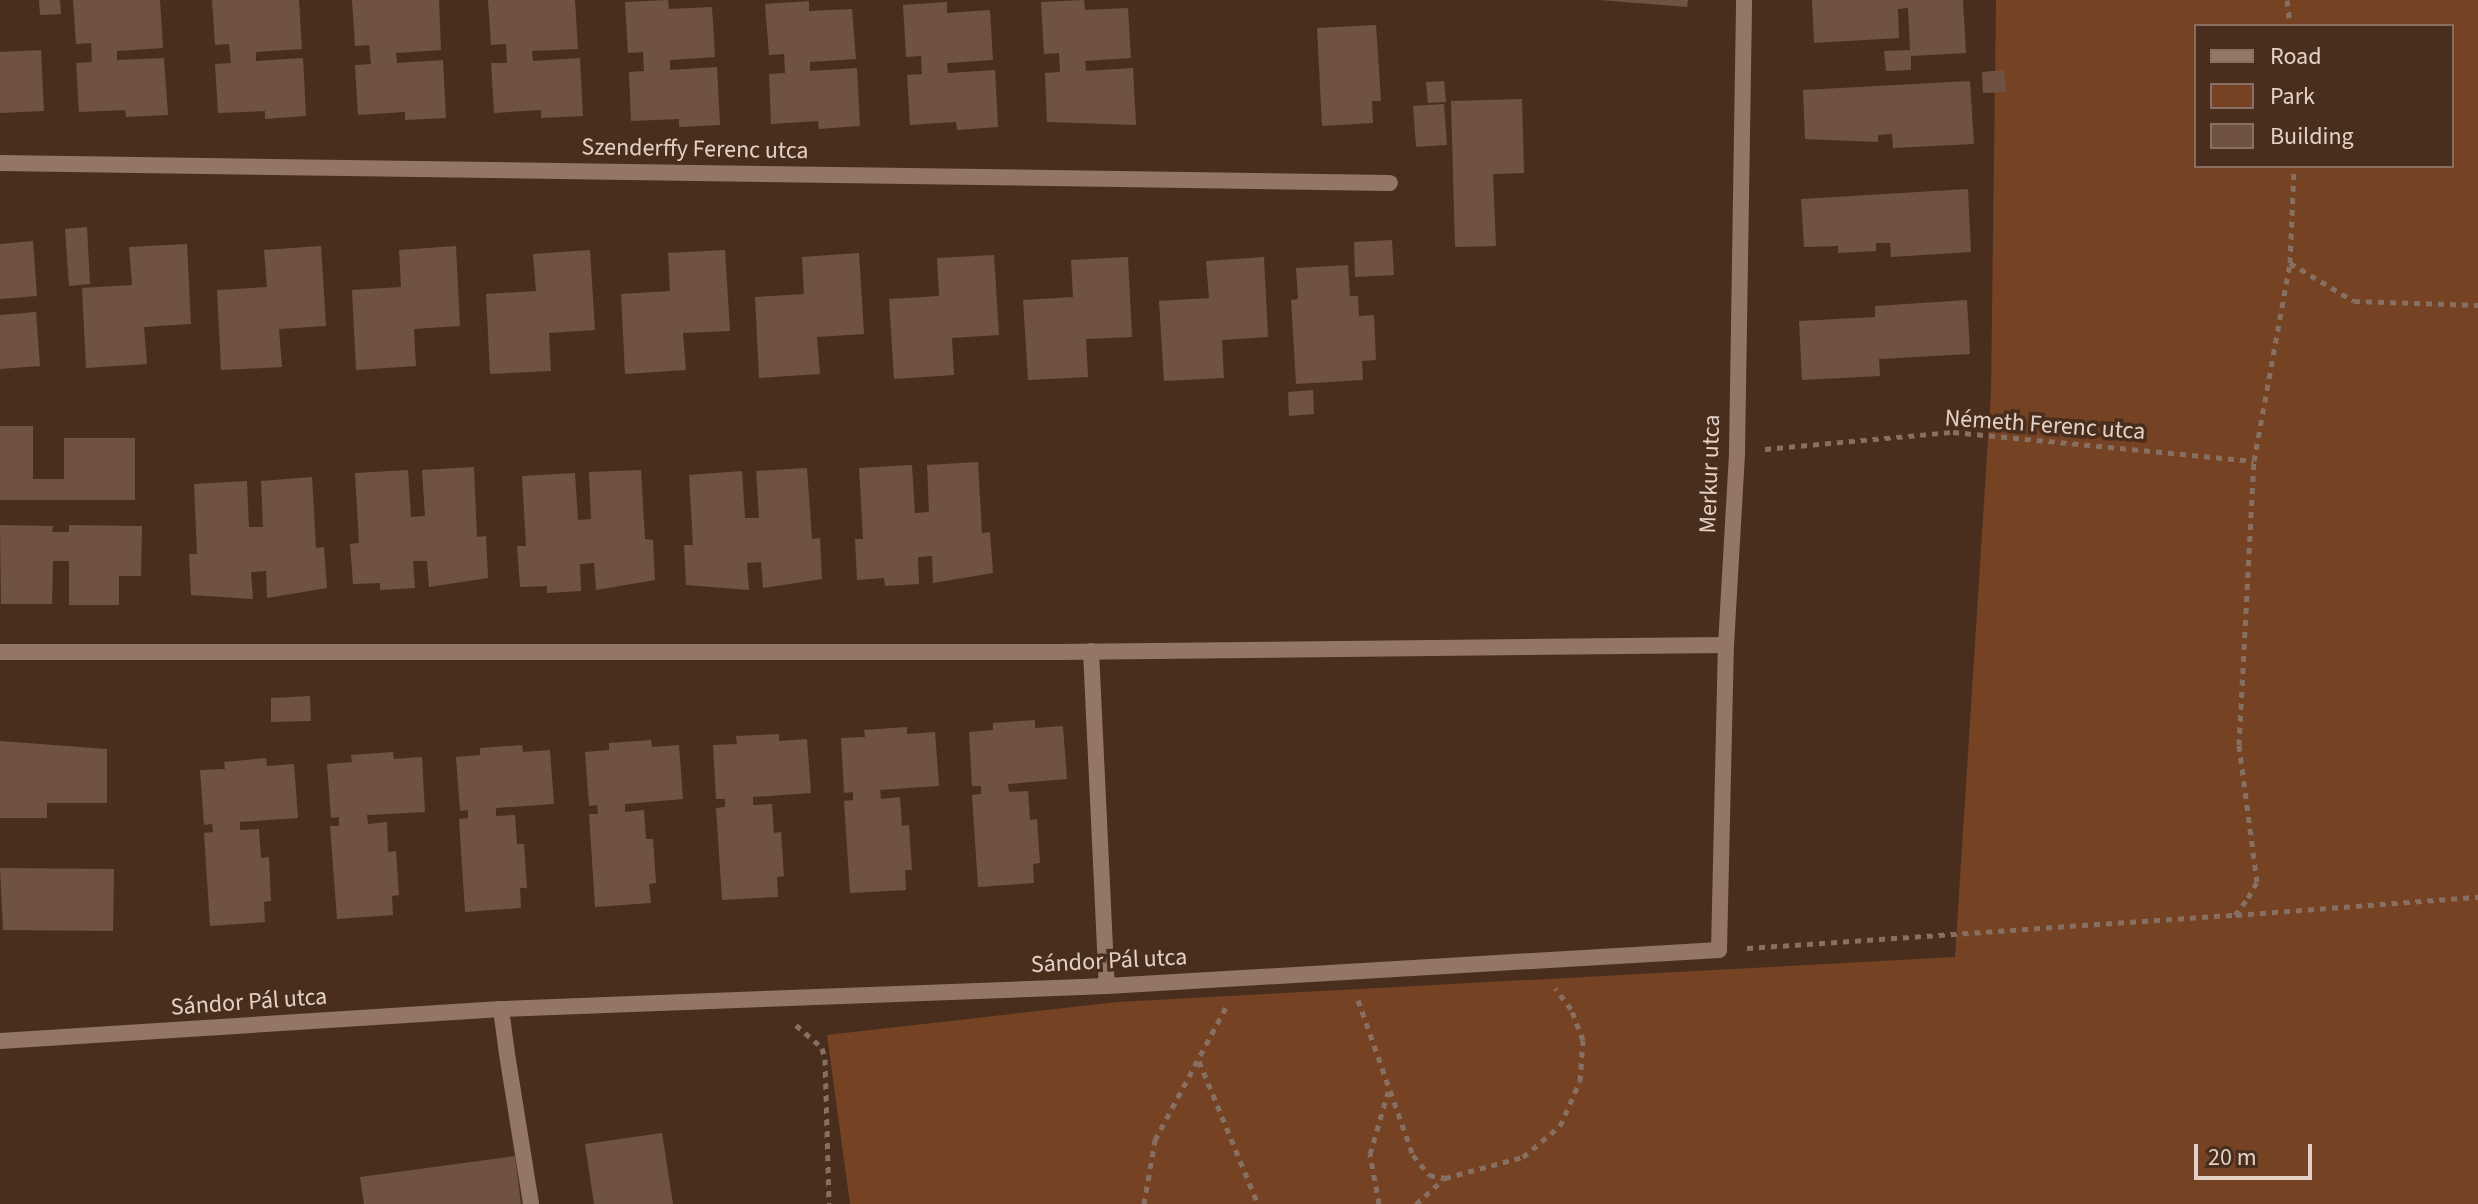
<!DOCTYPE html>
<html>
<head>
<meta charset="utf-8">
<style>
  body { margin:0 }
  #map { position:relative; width:2478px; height:1204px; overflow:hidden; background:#492e1e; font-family:"Source Sans 3",sans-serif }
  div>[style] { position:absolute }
  .green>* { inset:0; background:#754223 }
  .building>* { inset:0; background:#705242 }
  .path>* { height:5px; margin-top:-2.5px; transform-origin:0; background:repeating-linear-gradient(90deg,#876f62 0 6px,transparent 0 12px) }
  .service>* { height:16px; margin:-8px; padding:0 8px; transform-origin:8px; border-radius:8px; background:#947666 }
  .minor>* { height:16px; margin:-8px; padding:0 8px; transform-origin:8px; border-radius:8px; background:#947666 }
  span { translate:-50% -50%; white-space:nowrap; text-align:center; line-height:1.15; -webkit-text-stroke:7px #492e1e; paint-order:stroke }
  .street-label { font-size:24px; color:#e3d1c7 }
  .legend { position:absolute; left:2194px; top:24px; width:260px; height:144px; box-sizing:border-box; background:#492e1e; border:2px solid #876f62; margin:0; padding:10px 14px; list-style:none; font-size:24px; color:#e3d1c7 }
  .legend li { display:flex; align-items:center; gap:16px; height:40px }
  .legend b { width:40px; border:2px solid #876f62 }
  .scale { position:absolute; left:2194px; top:1144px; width:118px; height:36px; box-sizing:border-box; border:4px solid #e3d1c7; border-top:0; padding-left:10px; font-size:24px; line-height:28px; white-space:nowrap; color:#e3d1c7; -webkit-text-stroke:6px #492e1e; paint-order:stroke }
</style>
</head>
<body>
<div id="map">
  <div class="green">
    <i style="clip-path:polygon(evenodd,1996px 0,2478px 0,2478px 1204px,850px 1204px,827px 1035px,1117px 1002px,1955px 957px,1991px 392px,1996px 0,2196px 26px,2452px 26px,2452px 166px,2196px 166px,2196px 26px)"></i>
  </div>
  <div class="building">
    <i style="clip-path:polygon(39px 0,60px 0,61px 14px,40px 15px)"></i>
    <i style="clip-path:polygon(73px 0,160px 0,163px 48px,117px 51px,117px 60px,164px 58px,168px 115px,126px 117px,125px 110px,79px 112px,76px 63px,92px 62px,91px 43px,76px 44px)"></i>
    <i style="clip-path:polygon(212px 0,299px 0,302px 49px,256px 52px,256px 61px,303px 58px,306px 116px,265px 119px,265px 111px,218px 113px,215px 64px,231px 63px,229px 44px,215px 45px)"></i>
    <i style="clip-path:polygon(352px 0,439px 0,441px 50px,396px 53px,397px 63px,443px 60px,446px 118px,405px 120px,405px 112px,358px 115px,355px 65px,371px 64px,369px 45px,355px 46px)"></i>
    <i style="clip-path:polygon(488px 0,575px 0,578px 49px,532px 51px,533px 61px,580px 58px,583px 116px,541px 118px,541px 110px,494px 113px,491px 63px,507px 63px,506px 44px,491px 45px)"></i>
    <i style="clip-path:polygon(668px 0,669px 9px,712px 7px,715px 57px,670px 60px,670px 70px,717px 67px,720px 125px,679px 127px,679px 119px,631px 121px,629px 72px,644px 71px,643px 52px,628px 53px,625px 2px)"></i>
    <i style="clip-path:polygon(1084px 0,1085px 10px,1128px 8px,1131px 58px,1085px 61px,1086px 71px,1133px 68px,1136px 125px,1047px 122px,1045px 73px,1060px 72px,1059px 53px,1044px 54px,1041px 2px)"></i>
    <i style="clip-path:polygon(1599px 0,1688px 0,1687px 7px)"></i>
    <i style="clip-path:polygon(1812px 0,1963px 0,1966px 53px,1911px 56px,1911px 70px,1886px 71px,1884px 51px,1910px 50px,1908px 8px,1898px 9px,1899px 38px,1814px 43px)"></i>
    <i style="clip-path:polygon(809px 1px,809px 11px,852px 9px,856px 59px,810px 62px,810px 71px,857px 68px,860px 126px,819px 129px,818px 121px,771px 124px,769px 74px,785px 73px,784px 54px,769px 55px,765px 4px)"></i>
    <i style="clip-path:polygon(947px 2px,947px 13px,990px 10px,993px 60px,947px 63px,948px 73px,995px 70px,998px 127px,957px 130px,956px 122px,910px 125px,907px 75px,922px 74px,921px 56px,906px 57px,903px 5px)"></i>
    <i style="clip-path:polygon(1376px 25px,1381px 101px,1372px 101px,1373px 123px,1322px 126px,1317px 28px)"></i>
    <i style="clip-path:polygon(41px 50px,44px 111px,0 113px,0 52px)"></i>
    <i style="clip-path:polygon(2004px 70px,2006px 92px,1983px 93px,1982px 72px)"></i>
    <i style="clip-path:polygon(1444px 81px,1446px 102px,1428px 103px,1426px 82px)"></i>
    <i style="clip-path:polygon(1970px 81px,1974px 144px,1893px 148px,1892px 134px,1878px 135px,1878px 142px,1805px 139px,1803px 90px)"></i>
    <i style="clip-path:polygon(1522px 99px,1524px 173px,1493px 174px,1496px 246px,1455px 247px,1451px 101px)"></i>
    <i style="clip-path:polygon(1444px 104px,1447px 145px,1416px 147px,1413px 106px)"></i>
    <i style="clip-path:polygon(1968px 189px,1971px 252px,1891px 257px,1890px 243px,1876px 243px,1876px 251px,1838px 253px,1838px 246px,1804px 247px,1801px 199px)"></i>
    <i style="clip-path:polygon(87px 227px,90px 284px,69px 286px,65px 229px)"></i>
    <i style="clip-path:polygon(1392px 240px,1394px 275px,1355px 277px,1354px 242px)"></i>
    <i style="clip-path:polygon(33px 241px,37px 296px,0 299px,0 244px)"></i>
    <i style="clip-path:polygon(187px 244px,191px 324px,144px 327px,147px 364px,86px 368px,82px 288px,132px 285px,129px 247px)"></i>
    <i style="clip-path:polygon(321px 246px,326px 326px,279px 329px,282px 367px,221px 370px,217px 290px,267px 287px,264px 250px)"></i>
    <i style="clip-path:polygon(456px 246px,460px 326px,414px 329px,416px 366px,356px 370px,352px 290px,401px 287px,399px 250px)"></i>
    <i style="clip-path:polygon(590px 250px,595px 330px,549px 333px,551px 371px,490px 374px,486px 294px,536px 291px,533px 254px)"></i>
    <i style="clip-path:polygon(725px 250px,730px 331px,683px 333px,686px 370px,625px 374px,621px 294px,670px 291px,668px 253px)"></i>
    <i style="clip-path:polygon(859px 253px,864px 334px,817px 337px,820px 374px,759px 378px,755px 297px,804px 294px,802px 257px)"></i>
    <i style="clip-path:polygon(994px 255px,999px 335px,952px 338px,954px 375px,894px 379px,889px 299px,939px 296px,937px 258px)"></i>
    <i style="clip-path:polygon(1128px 257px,1132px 337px,1086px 339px,1088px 377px,1028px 380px,1023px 300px,1073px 297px,1071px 260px)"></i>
    <i style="clip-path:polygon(1264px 257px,1268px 337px,1222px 340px,1224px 378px,1164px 381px,1159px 301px,1209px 298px,1206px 261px)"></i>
    <i style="clip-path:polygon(1348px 265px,1350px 296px,1358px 296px,1359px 316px,1374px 315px,1376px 360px,1362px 361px,1363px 380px,1296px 384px,1291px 300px,1298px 299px,1296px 268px)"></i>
    <i style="clip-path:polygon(1967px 300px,1970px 354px,1879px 359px,1880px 376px,1802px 380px,1799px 321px,1875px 317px,1875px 306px)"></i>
    <i style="clip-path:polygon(36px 312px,40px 366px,0 369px,0 315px)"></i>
    <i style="clip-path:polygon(1313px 390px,1314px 414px,1289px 416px,1288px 392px)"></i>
    <i style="clip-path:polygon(0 426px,33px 426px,33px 479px,64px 479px,64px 438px,135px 438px,135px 500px,0 500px)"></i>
    <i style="clip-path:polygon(978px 462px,982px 533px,990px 532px,993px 573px,933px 583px,932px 556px,918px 557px,919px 584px,885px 586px,884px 578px,857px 580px,855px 539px,863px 539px,859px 468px,912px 465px,915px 513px,929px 512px,927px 465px)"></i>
    <i style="clip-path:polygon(474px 467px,477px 537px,486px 536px,488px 578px,429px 587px,427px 561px,413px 561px,415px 588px,380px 590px,380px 583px,353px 584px,350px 544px,359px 543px,355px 473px,408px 470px,411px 517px,425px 516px,422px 470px)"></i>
    <i style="clip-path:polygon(807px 468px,812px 539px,820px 538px,822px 579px,763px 588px,761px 562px,747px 563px,749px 590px,686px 585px,684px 545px,693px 545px,689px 475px,742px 471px,745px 518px,759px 518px,756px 471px)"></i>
    <i style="clip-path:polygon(641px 470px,645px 539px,653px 540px,655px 580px,596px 590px,594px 563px,580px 564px,581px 591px,547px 593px,547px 586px,520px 587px,517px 546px,526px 546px,522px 476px,575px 473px,578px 520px,591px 519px,589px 472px)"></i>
    <i style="clip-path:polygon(312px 477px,316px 548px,324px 547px,327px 588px,267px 598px,266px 571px,251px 572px,253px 599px,191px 595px,189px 554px,197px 554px,194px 484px,247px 481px,249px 527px,263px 527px,261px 481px)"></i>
    <i style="clip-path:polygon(0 525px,53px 526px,52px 532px,69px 532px,69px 525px,142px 526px,141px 576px,119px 576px,119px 605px,69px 605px,69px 561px,53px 561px,52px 604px,1px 604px)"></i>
    <i style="clip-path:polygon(310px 696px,311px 721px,271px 722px,271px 698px)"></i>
    <i style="clip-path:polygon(1035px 720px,1035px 728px,1063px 726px,1067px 779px,1008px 784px,1009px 792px,1028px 791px,1030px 820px,1037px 819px,1040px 863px,1033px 864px,1034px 883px,978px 887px,972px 795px,981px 794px,981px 786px,972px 786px,969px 732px,993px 730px,993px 723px)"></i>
    <i style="clip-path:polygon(907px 727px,907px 734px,935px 732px,939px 786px,880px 790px,881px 799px,900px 797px,902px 826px,909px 825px,912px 870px,905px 870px,906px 890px,850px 893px,844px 801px,853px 800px,853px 792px,844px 793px,841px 738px,865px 737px,864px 730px)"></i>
    <i style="clip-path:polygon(779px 734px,779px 741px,807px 739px,811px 793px,753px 797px,753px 805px,772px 804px,774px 833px,781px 832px,784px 876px,777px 877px,778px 897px,722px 900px,716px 808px,725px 807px,725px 799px,716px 799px,713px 745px,737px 744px,736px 736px)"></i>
    <i style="clip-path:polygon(651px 740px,652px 747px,679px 745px,683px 799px,625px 804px,625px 812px,644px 810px,646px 839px,653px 839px,656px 883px,649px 884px,651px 903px,595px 907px,589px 814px,598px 814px,597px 805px,589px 806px,585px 752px,609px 750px,609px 743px)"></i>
    <i style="clip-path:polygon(0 741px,107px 749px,107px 803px,47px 803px,47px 818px,0 818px)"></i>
    <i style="clip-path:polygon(522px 745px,523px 752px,550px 750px,554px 804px,496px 808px,496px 816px,515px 815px,517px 844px,524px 844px,527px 888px,520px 888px,521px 908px,465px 912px,459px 819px,468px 818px,468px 810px,460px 811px,456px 757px,480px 755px,480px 748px)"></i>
    <i style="clip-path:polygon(393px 752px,394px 759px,422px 757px,425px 812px,367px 815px,368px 824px,387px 822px,388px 852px,396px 851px,399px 895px,392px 896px,393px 915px,337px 919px,330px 826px,339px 826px,339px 817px,331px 818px,327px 764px,352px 762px,351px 755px)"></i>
    <i style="clip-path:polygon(266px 758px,267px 766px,294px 764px,298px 818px,240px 822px,240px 830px,259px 829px,261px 858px,269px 857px,271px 901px,264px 902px,265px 922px,210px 926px,204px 833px,213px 832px,212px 824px,204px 825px,200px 770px,225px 769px,224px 762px)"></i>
    <i style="clip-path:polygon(0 868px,114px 869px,113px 931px,3px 930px)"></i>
    <i style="clip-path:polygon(662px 1133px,673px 1204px,594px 1204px,585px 1144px)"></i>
    <i style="clip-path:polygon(515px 1156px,521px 1204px,364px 1204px,360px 1177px)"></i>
  </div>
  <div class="path">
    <i style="left:2287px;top:0;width:26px;rotate:83deg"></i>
    <i style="left:2290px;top:263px;width:74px;rotate:30.7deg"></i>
    <i style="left:2354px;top:301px;width:124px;rotate:1.8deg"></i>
    <i style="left:1765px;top:449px;width:189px;rotate:-5.2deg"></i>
    <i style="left:1953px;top:432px;width:302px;rotate:5.5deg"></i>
    <i style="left:2236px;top:915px;width:243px;rotate:-4.3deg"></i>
    <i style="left:1747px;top:948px;width:489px;rotate:-3.9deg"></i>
    <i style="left:2235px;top:915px;width:21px;rotate:-53deg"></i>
    <i style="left:2248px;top:898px;width:18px;rotate:-61deg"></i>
    <i style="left:2257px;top:882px;width:138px;rotate:-97.5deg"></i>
    <i style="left:2239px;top:745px;width:284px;rotate:-87deg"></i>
    <i style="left:2254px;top:461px;width:201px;rotate:-79.7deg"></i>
    <i style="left:2290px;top:263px;width:97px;rotate:-87.6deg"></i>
    <i style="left:1358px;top:1000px;width:164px;rotate:70.5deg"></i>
    <i style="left:1413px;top:1155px;width:26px;rotate:51deg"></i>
    <i style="left:1429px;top:1175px;width:16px;rotate:11deg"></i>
    <i style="left:1445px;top:1178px;width:81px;rotate:-15.1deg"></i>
    <i style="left:1523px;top:1157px;width:48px;rotate:-40deg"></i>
    <i style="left:1560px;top:1126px;width:49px;rotate:-66deg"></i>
    <i style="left:1580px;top:1081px;width:41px;rotate:-85.8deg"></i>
    <i style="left:1583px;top:1040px;width:33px;rotate:-111deg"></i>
    <i style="left:1571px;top:1009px;width:26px;rotate:-127deg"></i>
    <i style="left:796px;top:1025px;width:35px;rotate:41deg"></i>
    <i style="left:822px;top:1048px;width:11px;rotate:75deg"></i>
    <i style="left:825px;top:1059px;width:145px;rotate:88.4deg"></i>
    <i style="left:1199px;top:1061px;width:155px;rotate:67.6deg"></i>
    <i style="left:1144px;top:1204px;width:65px;rotate:-80.2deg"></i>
    <i style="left:1155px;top:1140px;width:153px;rotate:-61.9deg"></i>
    <i style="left:1379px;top:1204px;width:51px;rotate:-100.2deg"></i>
    <i style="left:1370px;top:1154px;width:65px;rotate:-73.8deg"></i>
    <i style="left:1416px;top:1204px;width:39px;rotate:-42deg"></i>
  </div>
  <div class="service">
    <i style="left:1091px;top:651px;width:335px;rotate:87.3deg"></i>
    <i style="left:507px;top:1054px;width:152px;rotate:80.9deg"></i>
  </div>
  <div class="minor">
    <i style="left:0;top:163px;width:1390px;rotate:0.82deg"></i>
    <i style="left:0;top:652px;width:1058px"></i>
    <i style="left:1058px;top:652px;width:668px;rotate:-0.6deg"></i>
    <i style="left:501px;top:1009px;width:606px;rotate:-2.17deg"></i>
    <i style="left:1107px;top:986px;width:613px;rotate:-3.37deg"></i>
    <i style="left:1719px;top:950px;width:305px;rotate:-88.7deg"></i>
    <i style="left:1726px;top:645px;width:193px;rotate:-86.7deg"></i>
    <i style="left:1737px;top:452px;width:452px;rotate:-89.1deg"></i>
    <i style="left:0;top:1041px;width:502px;rotate:-3.65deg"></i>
    <i style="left:501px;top:1009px;width:45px;rotate:82.4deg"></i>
  </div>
  <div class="street-label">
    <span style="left:695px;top:149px;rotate:1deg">Szenderffy Ferenc utca</span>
    <span style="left:2045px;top:425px;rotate:4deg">Németh Ferenc utca</span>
    <span style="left:1710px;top:474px;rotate:-88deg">Merkur utca</span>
    <span style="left:1109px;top:961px;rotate:-3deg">Sándor Pál utca</span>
    <span style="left:249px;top:1002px;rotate:-4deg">Sándor Pál utca</span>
  </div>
  <ul class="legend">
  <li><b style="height:10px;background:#947666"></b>Road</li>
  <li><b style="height:22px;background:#754223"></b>Park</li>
  <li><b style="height:22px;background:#705242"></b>Building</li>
  </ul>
  <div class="scale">20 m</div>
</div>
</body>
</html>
